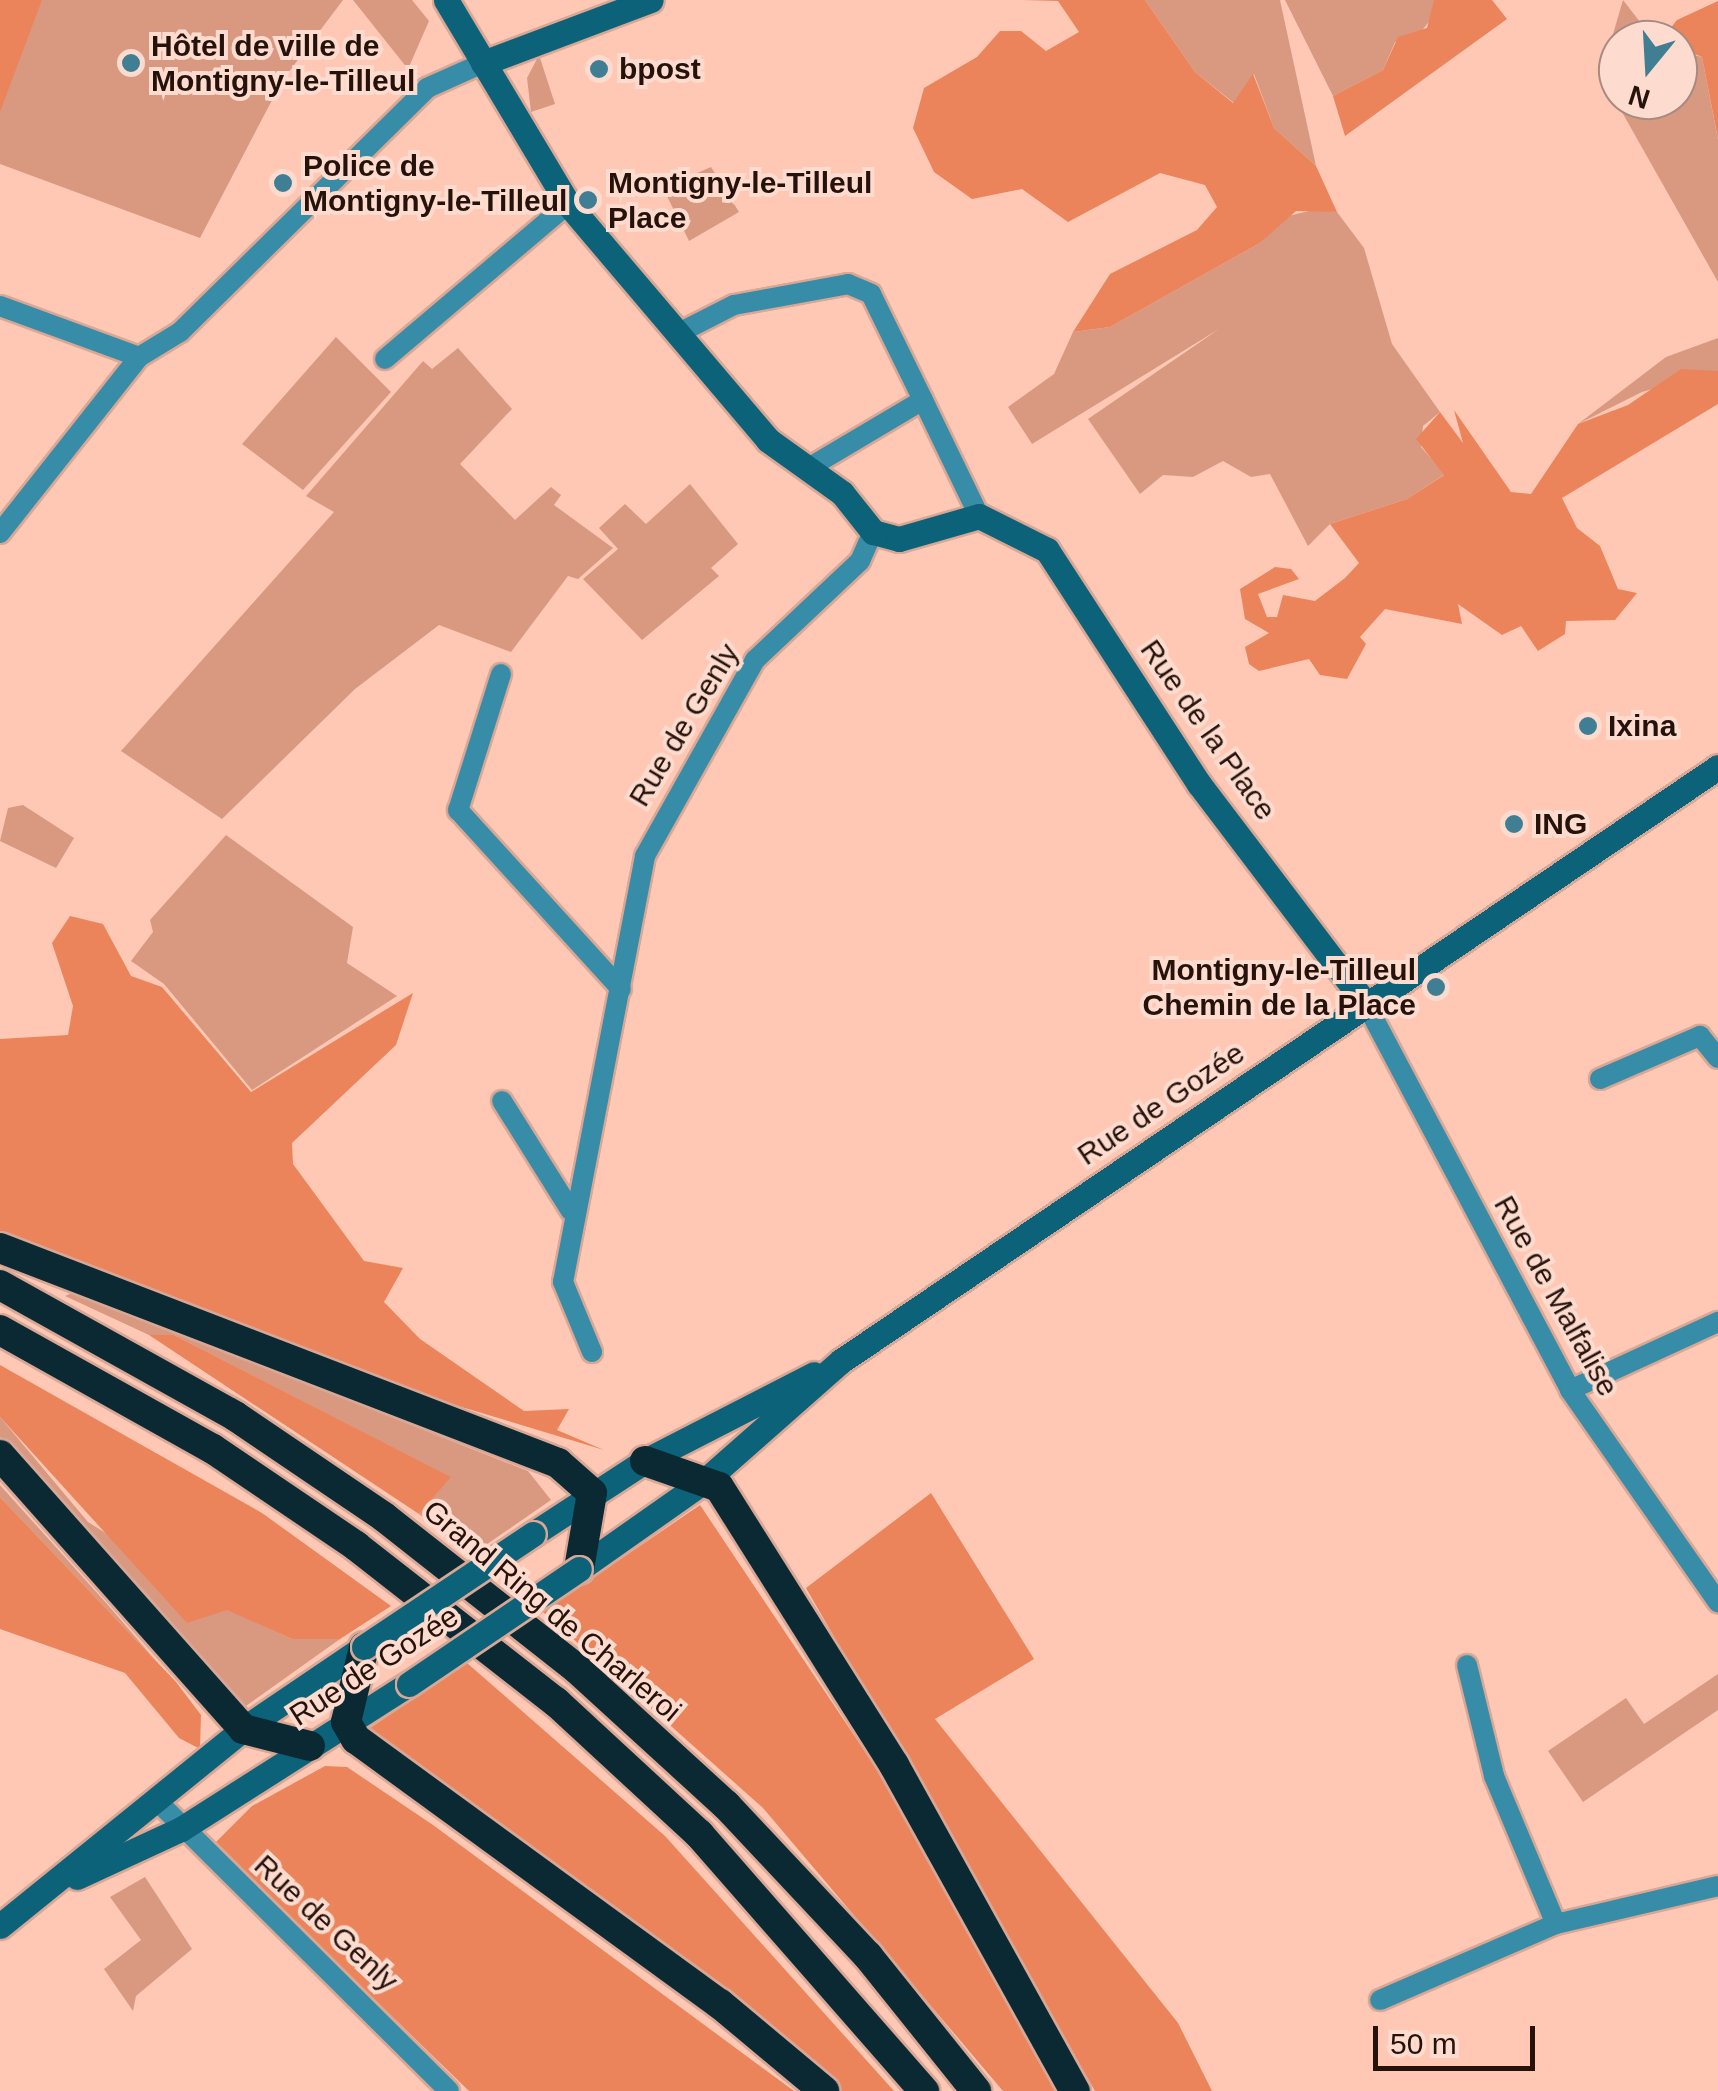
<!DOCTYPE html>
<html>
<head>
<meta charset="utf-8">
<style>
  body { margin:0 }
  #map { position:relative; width:1718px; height:2091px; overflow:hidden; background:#ffc8b4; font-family:Arial,sans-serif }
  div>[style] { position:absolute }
  .green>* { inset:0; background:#d99981 }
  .forest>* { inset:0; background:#ec845b }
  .roads { filter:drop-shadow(2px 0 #d8a796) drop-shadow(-2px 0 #d8a796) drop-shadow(0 2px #d8a796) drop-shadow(0 -2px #d8a796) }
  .street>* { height:20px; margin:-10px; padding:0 10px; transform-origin:10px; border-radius:10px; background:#378ca7 }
  .secondary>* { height:25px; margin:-12.5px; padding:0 12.5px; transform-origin:12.5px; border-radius:12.5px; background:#0c6278 }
  .highway>* { height:30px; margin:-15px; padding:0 15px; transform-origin:15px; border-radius:15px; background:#0a2933 }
  .bridges { filter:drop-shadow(2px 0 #d8a796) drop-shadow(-2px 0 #d8a796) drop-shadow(0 2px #d8a796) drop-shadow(0 -2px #d8a796) }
  .secondary-bridge>* { height:25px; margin:-12.5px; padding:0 12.5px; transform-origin:12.5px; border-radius:12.5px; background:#0c6278 }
  .dots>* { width:28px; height:28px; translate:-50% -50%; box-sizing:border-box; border:5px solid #fddbcf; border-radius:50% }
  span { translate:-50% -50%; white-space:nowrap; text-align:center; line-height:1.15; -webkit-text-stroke:8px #fddbcf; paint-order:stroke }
  .poi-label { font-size:30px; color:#25130b; font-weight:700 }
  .left { translate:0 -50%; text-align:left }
  .right { translate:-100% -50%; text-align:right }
  .street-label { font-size:30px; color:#25130b }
  .north { position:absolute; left:1598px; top:20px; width:100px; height:100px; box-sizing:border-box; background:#fddbcf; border:2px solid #a78b81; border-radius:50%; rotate:198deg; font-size:28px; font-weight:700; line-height:40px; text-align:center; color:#25130b }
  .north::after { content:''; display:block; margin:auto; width:35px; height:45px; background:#407f93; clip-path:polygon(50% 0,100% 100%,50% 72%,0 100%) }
  .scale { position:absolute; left:1373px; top:2026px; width:162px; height:45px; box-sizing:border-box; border:5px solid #25130b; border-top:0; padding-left:12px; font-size:30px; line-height:35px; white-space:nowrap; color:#25130b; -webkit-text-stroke:8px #fddbcf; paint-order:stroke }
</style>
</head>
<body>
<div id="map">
  <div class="green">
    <i style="clip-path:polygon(16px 0,343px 0,282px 81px,200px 238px,0 164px,0 54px)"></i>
    <i style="clip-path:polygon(353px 0,412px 0,429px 21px,408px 69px)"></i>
    <i style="clip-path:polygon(1145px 0,1280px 0,1316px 166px,1274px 128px,1254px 74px,1234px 103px,1195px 72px)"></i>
    <i style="clip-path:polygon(1285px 0,1434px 0,1435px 14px,1420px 33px,1395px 42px,1383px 70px,1333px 96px)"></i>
    <i style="clip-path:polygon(1623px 0,1654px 40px,1618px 40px,1618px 100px,1678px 100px,1678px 51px,1702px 57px,1718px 140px,1718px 282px,1601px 75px)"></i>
    <i style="clip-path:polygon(539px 55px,555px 104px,531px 112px,527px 78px)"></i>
    <i style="clip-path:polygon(711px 167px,739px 212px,689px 241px,663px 188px)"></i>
    <i style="clip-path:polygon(1313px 210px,1337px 212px,1364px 248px,1392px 344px,1440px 412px,1423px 426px,1421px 447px,1445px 474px,1407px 499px,1330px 524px,1308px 546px,1270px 474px,1251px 477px,1223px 461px,1193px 477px,1163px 475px,1140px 494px,1088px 419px,1219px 329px,1032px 444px,1008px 407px,1054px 374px,1073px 332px,1110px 327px,1260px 243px,1284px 217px)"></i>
    <i style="clip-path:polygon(336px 337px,391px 392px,303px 490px,242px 444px)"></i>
    <i style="clip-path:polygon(1718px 338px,1718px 371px,1642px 392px,1578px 424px,1666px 357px)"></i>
    <i style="clip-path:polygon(458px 348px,512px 409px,460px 464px,515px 520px,551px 487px,561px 495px,554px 505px,613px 548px,578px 579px,568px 576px,511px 652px,439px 625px,355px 689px,222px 819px,121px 751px,334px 512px,306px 496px,423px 361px,432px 369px)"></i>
    <i style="clip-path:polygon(690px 484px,738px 544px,711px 568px,719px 576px,642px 640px,583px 579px,618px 549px,599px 528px,625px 504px,646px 524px)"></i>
    <i style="clip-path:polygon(23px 805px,74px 838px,56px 868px,0 841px,8px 808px)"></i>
    <i style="clip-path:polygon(226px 835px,353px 927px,347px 963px,397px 996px,252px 1090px,164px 984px,131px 961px,153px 932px,150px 920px)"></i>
    <i style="clip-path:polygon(74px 1292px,528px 1471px,551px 1500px,470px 1556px,419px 1514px,450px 1477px,174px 1335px,149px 1335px,65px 1296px)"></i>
    <i style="clip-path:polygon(0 1417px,88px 1522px,227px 1609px,292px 1639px,340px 1639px,246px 1706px,0 1437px)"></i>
    <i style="clip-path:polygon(0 1485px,108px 1605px,156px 1661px,0 1497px)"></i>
    <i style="clip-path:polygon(1718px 1674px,1718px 1710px,1583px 1802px,1548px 1751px,1626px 1698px,1644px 1724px)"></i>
    <i style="clip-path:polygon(145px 1877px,192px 1949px,136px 1996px,133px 2011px,104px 1969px,141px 1940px,110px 1897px)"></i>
  </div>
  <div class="forest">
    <i style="clip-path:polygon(0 0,42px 0,0 112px)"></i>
    <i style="clip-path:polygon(1023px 0,1145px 0,1195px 72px,1233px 103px,1253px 74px,1274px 128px,1316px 166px,1337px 212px,1296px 211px,1260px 243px,1110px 327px,1073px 332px,1110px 274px,1197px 230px,1217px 207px,1205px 185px,1160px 173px,1068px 222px,1022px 189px,972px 199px,934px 172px,913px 128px,924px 88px,977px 57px,1000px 31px,1021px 31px,1046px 51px,1079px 32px,1058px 1px)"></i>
    <i style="clip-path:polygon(1434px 0,1492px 0,1507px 19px,1345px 136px,1333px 96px,1383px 70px,1398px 37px,1427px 28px)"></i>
    <i style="clip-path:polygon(1718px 1px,1718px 139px,1702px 57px,1661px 40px,1677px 20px)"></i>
    <i style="clip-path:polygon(1681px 369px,1718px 371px,1718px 404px,1562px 498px,1577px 528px,1600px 546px,1618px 589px,1637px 593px,1615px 620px,1566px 621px,1565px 634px,1538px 651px,1521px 626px,1502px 635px,1458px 604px,1462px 624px,1385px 609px,1360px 637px,1366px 644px,1347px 679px,1320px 675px,1309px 659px,1259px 671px,1249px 664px,1245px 647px,1269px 633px,1245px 619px,1240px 589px,1275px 567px,1291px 569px,1299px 579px,1258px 594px,1267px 617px,1277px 617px,1283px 595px,1315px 601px,1345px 578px,1359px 563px,1330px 524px,1407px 499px,1444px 475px,1416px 439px,1440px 412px,1463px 443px,1454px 410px,1511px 492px,1531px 494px,1578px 424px,1628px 405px)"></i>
    <i style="clip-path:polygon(70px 916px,103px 924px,131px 976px,162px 987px,251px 1092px,413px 993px,396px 1045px,292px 1143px,293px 1164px,364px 1261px,403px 1268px,384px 1302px,420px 1339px,524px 1411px,569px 1409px,557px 1430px,604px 1450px,455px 1405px,0 1231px,0 1039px,68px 1035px,73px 1006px,52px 943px)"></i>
    <i style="clip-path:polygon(149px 1335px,174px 1335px,451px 1477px,419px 1514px)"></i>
    <i style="clip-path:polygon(0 1365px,262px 1513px,391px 1606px,340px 1639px,292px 1639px,227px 1610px,187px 1623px,0 1417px)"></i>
    <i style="clip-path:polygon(931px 1493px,1034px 1659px,935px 1719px,1178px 2023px,1212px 2091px,1095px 2091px,806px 1588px)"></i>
    <i style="clip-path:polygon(0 1497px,176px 1682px,201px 1715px,200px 1749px,179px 1738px,125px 1673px,0 1629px)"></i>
    <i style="clip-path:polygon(700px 1505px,874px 1765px,1058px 2091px,1003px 2091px,763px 1808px,543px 1612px)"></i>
    <i style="clip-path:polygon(467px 1663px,665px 1836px,894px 2091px,840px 2091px,367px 1730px)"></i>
    <i style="clip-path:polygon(325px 1766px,347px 1767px,433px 1825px,794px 2091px,469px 2091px,214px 1844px,252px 1806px)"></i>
  </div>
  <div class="roads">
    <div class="street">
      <i style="left:0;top:306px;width:148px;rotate:20.1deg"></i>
      <i style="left:677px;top:334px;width:64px;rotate:-27deg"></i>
      <i style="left:734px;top:305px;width:116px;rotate:-10.4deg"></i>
      <i style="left:848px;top:284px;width:25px;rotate:23deg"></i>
      <i style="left:871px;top:294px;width:118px;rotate:63.9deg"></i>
      <i style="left:923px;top:400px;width:131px;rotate:149.3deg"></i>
      <i style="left:385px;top:359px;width:240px;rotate:-40.3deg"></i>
      <i style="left:923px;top:400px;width:129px;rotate:64.2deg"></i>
      <i style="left:0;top:533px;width:224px;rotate:-51.7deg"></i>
      <i style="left:139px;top:357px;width:48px;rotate:-31.4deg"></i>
      <i style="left:180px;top:332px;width:347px;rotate:-44.6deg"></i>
      <i style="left:427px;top:88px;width:61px;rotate:-24.1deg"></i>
      <i style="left:501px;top:674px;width:143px;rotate:107.5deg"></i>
      <i style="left:458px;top:810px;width:242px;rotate:47.7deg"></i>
      <i style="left:1366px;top:1004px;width:437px;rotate:62.1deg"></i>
      <i style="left:1570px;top:1390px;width:259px;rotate:55.1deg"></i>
      <i style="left:1600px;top:1079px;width:109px;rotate:-23.3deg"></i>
      <i style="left:1700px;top:1036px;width:28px;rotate:51deg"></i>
      <i style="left:502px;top:1101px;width:130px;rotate:57.9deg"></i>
      <i style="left:592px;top:1352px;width:76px;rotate:-112.5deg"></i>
      <i style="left:563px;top:1282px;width:434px;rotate:-79.1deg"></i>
      <i style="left:645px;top:856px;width:225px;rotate:-60.7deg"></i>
      <i style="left:755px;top:660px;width:144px;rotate:-43.3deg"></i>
      <i style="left:860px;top:561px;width:32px;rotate:-66deg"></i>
      <i style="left:1570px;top:1390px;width:163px;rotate:-24.7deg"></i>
      <i style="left:1467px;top:1665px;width:114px;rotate:76.3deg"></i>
      <i style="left:1494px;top:1776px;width:160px;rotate:67.3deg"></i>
      <i style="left:158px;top:1802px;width:410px;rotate:44.8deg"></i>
      <i style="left:1380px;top:2000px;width:192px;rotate:-23.4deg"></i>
      <i style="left:1556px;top:1924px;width:166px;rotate:-13.2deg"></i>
    </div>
    <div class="secondary">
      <i style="left:446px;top:0;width:238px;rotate:59.1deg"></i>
      <i style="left:568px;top:204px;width:309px;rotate:49.7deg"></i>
      <i style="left:768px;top:440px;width:91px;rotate:35.6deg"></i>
      <i style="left:842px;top:493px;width:50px;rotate:51.5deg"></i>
      <i style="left:873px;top:532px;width:27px;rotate:15deg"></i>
      <i style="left:899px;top:539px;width:83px;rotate:-16deg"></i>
      <i style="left:979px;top:516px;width:76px;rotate:26.6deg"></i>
      <i style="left:1047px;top:550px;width:279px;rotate:57deg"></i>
      <i style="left:1199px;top:784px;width:276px;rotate:52.8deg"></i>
      <i style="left:483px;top:63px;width:179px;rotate:-20.6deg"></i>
      <i style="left:533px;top:1534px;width:134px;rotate:-33.1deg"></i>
      <i style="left:645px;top:1461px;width:190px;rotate:-27.2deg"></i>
      <i style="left:579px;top:1569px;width:156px;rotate:-35.1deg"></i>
      <i style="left:707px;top:1479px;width:179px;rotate:-41.4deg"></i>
      <i style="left:841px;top:1361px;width:1059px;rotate:-34.11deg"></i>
      <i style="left:77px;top:1877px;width:115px;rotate:-24.8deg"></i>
      <i style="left:181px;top:1829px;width:270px;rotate:-32.5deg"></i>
      <i style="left:0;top:1926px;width:313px;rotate:-39deg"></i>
      <i style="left:243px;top:1729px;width:146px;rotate:-34.1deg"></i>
    </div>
    <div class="highway">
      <i style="left:0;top:1248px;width:598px;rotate:21.07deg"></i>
      <i style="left:558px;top:1463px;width:45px;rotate:41.4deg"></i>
      <i style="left:592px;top:1493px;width:77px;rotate:99.7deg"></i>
      <i style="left:0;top:1285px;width:269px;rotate:29.1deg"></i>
      <i style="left:235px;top:1416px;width:180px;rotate:34.1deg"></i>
      <i style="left:384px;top:1517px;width:246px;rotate:38.2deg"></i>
      <i style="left:577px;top:1669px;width:202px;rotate:42.4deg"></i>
      <i style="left:726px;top:1805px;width:207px;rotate:46.8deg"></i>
      <i style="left:868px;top:1956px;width:173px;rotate:51.3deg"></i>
      <i style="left:0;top:1330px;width:244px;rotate:29.2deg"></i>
      <i style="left:213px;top:1449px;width:173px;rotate:34.1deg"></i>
      <i style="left:356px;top:1546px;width:254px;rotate:38deg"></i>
      <i style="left:556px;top:1702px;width:195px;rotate:42.7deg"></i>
      <i style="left:699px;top:1834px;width:342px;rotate:48.8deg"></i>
      <i style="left:0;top:1455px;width:366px;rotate:48.4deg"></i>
      <i style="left:243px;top:1729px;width:69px;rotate:14.2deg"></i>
      <i style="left:645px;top:1461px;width:78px;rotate:19.4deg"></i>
      <i style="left:719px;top:1487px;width:328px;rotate:57.8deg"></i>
      <i style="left:894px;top:1765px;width:373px;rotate:61deg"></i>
      <i style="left:364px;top:1647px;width:77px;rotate:103.5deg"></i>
      <i style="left:346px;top:1722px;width:20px;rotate:60deg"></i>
      <i style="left:356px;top:1739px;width:450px;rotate:36.1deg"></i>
      <i style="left:720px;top:2004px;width:136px;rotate:39.9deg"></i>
    </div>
  </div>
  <div class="bridges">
    <div class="secondary-bridge">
      <i style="left:364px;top:1647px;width:203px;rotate:-33.8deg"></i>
      <i style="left:409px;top:1684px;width:205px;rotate:-34.1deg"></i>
    </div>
  </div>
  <div class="dots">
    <i style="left:131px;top:63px;background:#407f93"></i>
    <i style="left:599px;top:69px;background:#407f93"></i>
    <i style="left:283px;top:183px;background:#407f93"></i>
    <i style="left:588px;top:200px;background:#407f93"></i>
    <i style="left:1588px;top:726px;background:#407f93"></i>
    <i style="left:1514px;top:824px;background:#407f93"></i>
    <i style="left:1436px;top:987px;background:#407f93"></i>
  </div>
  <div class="poi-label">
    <span class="left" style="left:151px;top:63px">Hôtel de ville de<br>Montigny-le-Tilleul</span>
    <span class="left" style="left:619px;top:69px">bpost</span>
    <span class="left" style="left:303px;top:183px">Police de<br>Montigny-le-Tilleul</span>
    <span class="left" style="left:608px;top:200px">Montigny-le-Tilleul<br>Place</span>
    <span class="left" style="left:1608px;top:726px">Ixina</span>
    <span class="left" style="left:1534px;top:824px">ING</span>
    <span class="right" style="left:1416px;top:987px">Montigny-le-Tilleul<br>Chemin de la Place</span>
  </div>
  <div class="street-label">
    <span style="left:684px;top:725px;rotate:-59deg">Rue de Genly</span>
    <span style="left:1208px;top:730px;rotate:55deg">Rue de la Place</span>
    <span style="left:1161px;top:1104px;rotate:-34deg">Rue de Gozée</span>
    <span style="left:1556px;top:1296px;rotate:61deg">Rue de Malfalise</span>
    <span style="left:552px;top:1611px;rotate:40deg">Grand Ring de Charleroi</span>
    <span style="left:374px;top:1666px;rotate:-33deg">Rue de Gozée</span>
    <span style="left:326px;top:1923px;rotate:43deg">Rue de Genly</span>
  </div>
  <div class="north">N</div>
  <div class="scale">50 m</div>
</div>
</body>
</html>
